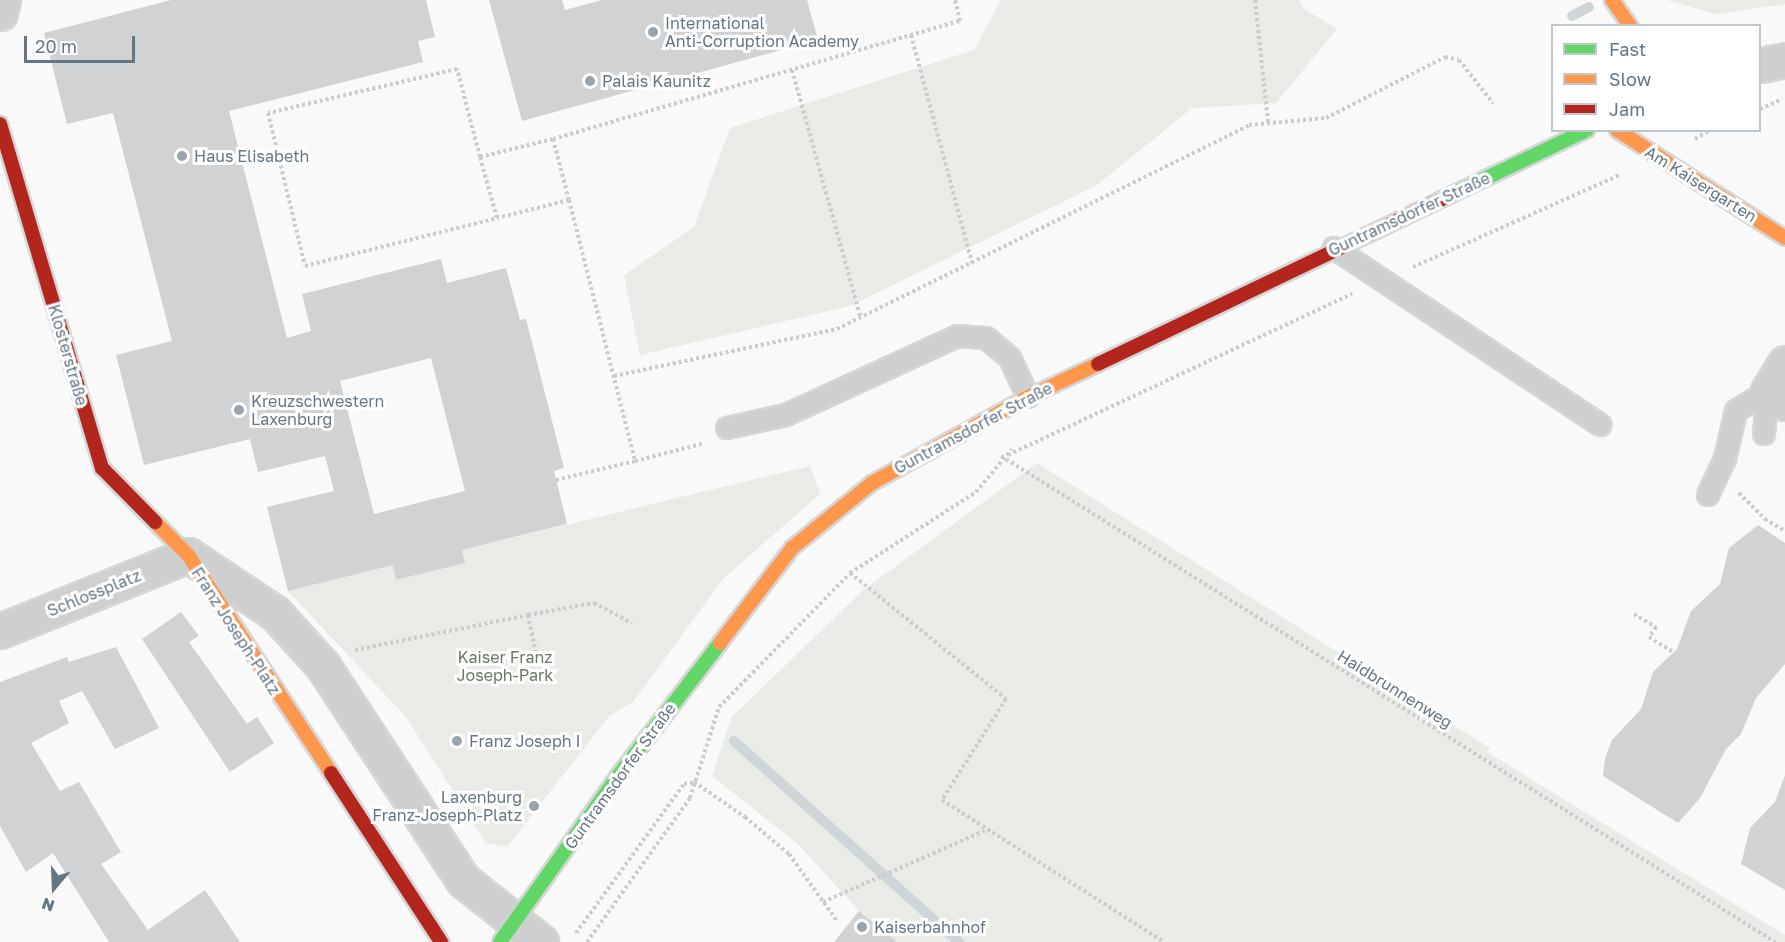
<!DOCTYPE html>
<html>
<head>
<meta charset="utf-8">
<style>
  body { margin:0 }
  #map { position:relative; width:1785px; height:942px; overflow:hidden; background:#f9f9f9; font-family:"Golos Text",sans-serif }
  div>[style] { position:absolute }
  .green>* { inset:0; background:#e8ebe6 }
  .stream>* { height:10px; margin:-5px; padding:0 5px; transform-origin:5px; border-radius:5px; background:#ced6d9 }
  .building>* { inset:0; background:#d0d2d3 }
  .path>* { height:4px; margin-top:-2px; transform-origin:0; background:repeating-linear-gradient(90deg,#cbcccd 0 3px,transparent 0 6px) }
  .roads { filter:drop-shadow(2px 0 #d5d6d7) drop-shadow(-2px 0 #d5d6d7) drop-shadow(0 2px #d5d6d7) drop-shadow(0 -2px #d5d6d7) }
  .lane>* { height:20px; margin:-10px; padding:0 10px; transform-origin:10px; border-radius:10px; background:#cecfd0 }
  .street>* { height:33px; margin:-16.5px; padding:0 16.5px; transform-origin:16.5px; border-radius:16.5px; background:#cecfd0 }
  .fast>* { height:14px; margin:-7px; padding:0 7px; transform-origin:7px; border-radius:7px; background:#63d668 }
  .slow>* { height:14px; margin:-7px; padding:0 7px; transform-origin:7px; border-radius:7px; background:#ff974d }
  .jam>* { height:14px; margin:-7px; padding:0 7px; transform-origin:7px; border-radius:7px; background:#b3261e }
  .dots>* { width:16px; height:16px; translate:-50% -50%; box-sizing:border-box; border:3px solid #fff; border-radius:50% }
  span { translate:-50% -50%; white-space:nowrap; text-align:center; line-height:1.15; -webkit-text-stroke:6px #fff; paint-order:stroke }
  .poi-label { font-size:16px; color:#657683 }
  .left { translate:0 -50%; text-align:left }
  .right { translate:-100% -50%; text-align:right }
  .street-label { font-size:16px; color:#657683 }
  .park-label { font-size:16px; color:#687a64 }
  .legend { position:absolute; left:1551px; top:24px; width:210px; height:108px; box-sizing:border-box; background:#fff; border:2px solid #c1c8cd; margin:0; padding:8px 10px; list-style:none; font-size:18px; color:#657683 }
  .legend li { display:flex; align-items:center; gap:12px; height:30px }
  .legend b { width:30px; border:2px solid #c1c8cd }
  .north { position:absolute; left:24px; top:858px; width:60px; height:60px; -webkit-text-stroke:4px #fff; paint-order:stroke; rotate:199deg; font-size:16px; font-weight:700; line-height:24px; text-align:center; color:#657683 }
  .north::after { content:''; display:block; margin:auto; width:21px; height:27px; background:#657683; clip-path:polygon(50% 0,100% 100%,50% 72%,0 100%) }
  .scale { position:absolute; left:24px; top:36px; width:111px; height:27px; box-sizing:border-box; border:3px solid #657683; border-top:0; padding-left:8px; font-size:18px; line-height:21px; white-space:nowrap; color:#657683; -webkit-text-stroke:4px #fff; paint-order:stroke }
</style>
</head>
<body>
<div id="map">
  <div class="green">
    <i style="clip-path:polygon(1001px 0,1299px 0,1304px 9px,1337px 29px,1276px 103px,1192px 108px,1097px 185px,850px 306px,640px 355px,624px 275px,694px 227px,730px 128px,974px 50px)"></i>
    <i style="clip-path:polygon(1667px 0,1785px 0,1785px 4px,1716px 14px)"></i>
    <i style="clip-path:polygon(1037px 463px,1490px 748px,1487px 752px,1785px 935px,1785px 942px,897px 942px,859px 911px,798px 844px,712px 776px,731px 718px,862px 591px)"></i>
    <i style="clip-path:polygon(810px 466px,820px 494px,723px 579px,633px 702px,609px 716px,507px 847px,486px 843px,406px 717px,288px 591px,393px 565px,397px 580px,464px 563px,462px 550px)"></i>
  </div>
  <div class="stream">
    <i style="left:1572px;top:16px;width:19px;rotate:-28deg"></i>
    <i style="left:734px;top:741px;width:302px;rotate:41.8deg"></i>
  </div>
  <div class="building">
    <i style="clip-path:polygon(evenodd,171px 0,426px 0,435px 37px,418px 41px,423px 62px,229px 111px,287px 338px,311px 331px,302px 294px,441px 259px,447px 283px,506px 268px,520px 320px,526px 319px,564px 468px,554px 471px,567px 524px,462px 550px,465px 563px,396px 580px,393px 565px,288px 591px,267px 507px,334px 491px,325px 456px,258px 472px,250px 439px,144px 465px,116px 355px,172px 341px,113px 113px,67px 124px,44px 33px,171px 0,431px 358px,465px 491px,374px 514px,340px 381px,431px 358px)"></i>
    <i style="clip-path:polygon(489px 0,562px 0,565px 10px,602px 0,807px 0,818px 40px,522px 121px)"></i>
    <i style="clip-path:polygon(1758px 525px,1785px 543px,1785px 664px,1756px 698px,1741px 734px,1726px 749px,1700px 798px,1678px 823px,1603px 776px,1605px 759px,1612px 740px,1641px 709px,1653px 672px,1677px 649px,1691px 611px,1720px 584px,1729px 548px)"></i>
    <i style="clip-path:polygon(181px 612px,199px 636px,189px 642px,247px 724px,257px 717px,274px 743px,230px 772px,142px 639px)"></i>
    <i style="clip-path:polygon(116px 647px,159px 728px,115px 749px,82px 691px,59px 701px,69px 723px,31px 743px,60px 791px,79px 782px,121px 852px,101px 864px,148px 930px,205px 890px,240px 942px,109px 942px,53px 853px,26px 872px,0 826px,0 682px,67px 657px,69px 662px)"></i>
    <i style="clip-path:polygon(1785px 775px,1785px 890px,1741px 864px,1750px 828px,1775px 802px)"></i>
    <i style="clip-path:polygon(859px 911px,897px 942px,834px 942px)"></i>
  </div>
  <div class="path">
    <i style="left:1255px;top:0;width:123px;rotate:83.9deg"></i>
    <i style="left:911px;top:35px;width:236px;rotate:75deg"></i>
    <i style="left:792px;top:70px;width:257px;rotate:74.5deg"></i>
    <i style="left:1760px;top:109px;width:24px;rotate:-24deg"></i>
    <i style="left:553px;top:139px;width:424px;rotate:-16.2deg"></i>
    <i style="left:960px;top:21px;width:22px;rotate:-103deg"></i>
    <i style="left:1695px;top:139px;width:17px;rotate:-31deg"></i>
    <i style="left:480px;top:157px;width:91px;rotate:-104.6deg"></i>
    <i style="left:457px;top:69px;width:194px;rotate:166.9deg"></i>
    <i style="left:268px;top:113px;width:157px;rotate:76.4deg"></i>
    <i style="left:305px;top:266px;width:198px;rotate:-14deg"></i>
    <i style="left:569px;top:200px;width:74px;rotate:166deg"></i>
    <i style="left:497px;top:218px;width:63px;rotate:-105.6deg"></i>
    <i style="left:480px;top:157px;width:75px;rotate:-13.9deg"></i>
    <i style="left:553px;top:139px;width:63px;rotate:75.3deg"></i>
    <i style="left:569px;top:200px;width:269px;rotate:75.8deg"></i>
    <i style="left:635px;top:461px;width:72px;rotate:-14.4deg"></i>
    <i style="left:1413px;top:267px;width:227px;rotate:-24deg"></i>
    <i style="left:614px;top:376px;width:228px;rotate:-11.9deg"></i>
    <i style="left:837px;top:329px;width:460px;rotate:-26.3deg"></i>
    <i style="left:1249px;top:125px;width:77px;rotate:-5.2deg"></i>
    <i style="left:1326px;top:118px;width:134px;rotate:-27.1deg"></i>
    <i style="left:1445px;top:57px;width:14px;rotate:12deg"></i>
    <i style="left:1459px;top:60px;width:55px;rotate:51.7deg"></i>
    <i style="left:1008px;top:455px;width:380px;rotate:-25.1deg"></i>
    <i style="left:1001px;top:456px;width:914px;rotate:32.12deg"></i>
    <i style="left:556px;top:480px;width:81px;rotate:-13.5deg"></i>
    <i style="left:1739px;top:493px;width:37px;rotate:45deg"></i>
    <i style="left:1765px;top:519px;width:23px;rotate:31deg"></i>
    <i style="left:850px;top:573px;width:201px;rotate:38.9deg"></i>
    <i style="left:1006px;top:699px;width:120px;rotate:122.4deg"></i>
    <i style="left:942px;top:800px;width:264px;rotate:32.6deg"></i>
    <i style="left:1634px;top:614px;width:26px;rotate:31deg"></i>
    <i style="left:1656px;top:627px;width:12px;rotate:125deg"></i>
    <i style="left:1649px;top:637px;width:28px;rotate:32deg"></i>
    <i style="left:528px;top:615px;width:67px;rotate:-10.3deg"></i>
    <i style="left:594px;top:603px;width:43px;rotate:27.8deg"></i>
    <i style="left:355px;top:650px;width:177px;rotate:-11.4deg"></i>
    <i style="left:528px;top:615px;width:53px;rotate:78.1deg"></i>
    <i style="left:823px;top:902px;width:178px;rotate:-23.8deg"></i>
    <i style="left:576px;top:933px;width:184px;rotate:-54.1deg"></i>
    <i style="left:684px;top:784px;width:10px;rotate:-11deg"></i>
    <i style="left:694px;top:782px;width:62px;rotate:34.5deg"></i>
    <i style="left:745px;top:817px;width:57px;rotate:40.1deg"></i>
    <i style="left:789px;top:854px;width:82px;rotate:54.4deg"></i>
    <i style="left:587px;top:942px;width:177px;rotate:-54.4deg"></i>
    <i style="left:690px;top:798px;width:96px;rotate:-72.3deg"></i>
    <i style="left:719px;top:707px;width:187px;rotate:-45.6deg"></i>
    <i style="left:850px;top:573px;width:150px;rotate:-32.7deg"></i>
    <i style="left:976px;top:492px;width:56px;rotate:-50.1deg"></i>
  </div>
  <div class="roads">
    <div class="lane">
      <i style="left:1334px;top:248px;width:320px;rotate:33.6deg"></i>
      <i style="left:727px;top:428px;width:60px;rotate:-12.4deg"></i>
      <i style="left:786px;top:415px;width:189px;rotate:-24.7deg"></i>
      <i style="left:958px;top:336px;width:28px;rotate:4deg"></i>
      <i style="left:986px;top:338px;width:31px;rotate:40deg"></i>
      <i style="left:1010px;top:358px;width:43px;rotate:65.2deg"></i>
      <i style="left:1764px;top:434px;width:43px;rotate:-84.7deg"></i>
      <i style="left:1708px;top:495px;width:40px;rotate:-65deg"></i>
      <i style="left:1725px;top:459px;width:49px;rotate:-77.1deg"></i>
      <i style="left:1736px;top:411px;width:38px;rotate:-32deg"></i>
    </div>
    <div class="street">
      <i style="left:0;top:13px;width:13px;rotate:-77deg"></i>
      <i style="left:1760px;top:65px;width:25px;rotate:-11deg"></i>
      <i style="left:1785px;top:363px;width:33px;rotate:121deg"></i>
      <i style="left:1768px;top:391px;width:21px;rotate:35deg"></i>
      <i style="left:0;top:631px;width:203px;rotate:-22deg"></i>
      <i style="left:188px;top:555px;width:105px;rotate:33.7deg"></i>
      <i style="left:275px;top:613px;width:72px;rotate:47.8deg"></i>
      <i style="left:323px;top:666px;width:256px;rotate:56.8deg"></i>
      <i style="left:463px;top:880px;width:100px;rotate:38.5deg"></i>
    </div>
    <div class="fast">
      <i style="left:1457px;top:192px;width:144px;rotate:-25.5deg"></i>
      <i style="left:500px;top:942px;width:204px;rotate:-54.6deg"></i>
      <i style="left:618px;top:776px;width:168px;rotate:-52.5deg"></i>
    </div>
    <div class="slow">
      <i style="left:1612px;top:0;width:32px;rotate:55deg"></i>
      <i style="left:1617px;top:130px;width:200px;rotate:32.7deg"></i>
      <i style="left:155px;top:522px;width:47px;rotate:45deg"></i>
      <i style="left:188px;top:555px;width:261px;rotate:56.7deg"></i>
      <i style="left:720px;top:643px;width:119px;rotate:-52.8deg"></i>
      <i style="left:792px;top:548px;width:103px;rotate:-39.1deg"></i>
      <i style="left:872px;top:483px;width:178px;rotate:-28.9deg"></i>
      <i style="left:1028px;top:397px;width:77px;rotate:-25.2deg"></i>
    </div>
    <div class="jam">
      <i style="left:0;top:124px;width:359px;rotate:73.5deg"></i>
      <i style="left:102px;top:468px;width:76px;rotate:45.5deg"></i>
      <i style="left:1098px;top:364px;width:398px;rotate:-25.6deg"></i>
      <i style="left:331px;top:773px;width:202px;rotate:56.9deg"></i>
    </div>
  </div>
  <div class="dots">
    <i style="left:653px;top:32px;background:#99a4ac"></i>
    <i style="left:590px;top:81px;background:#99a4ac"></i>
    <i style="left:182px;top:156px;background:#99a4ac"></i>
    <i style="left:239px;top:410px;background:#99a4ac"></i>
    <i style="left:457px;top:741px;background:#99a4ac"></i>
    <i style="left:534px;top:806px;background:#99a4ac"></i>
    <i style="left:862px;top:927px;background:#99a4ac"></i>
  </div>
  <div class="poi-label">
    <span class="left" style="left:665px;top:32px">International<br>Anti-Corruption Academy</span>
    <span class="left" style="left:602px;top:81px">Palais Kaunitz</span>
    <span class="left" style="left:194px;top:156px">Haus Elisabeth</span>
    <span class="left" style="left:251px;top:410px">Kreuzschwestern<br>Laxenburg</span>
    <span class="left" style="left:469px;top:741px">Franz Joseph I</span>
    <span class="right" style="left:522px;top:806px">Laxenburg<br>Franz-Joseph-Platz</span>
    <span class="left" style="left:874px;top:927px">Kaiserbahnhof</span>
  </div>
  <div class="street-label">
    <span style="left:1701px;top:184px;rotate:32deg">Am Kaisergarten</span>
    <span style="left:1409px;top:214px;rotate:-25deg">Guntramsdorfer Straße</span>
    <span style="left:68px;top:355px;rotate:74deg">Klosterstraße</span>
    <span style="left:973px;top:428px;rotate:-28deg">Guntramsdorfer Straße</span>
    <span style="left:94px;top:593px;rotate:-22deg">Schlossplatz</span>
    <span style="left:236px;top:631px;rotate:57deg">Franz Joseph-Platz</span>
    <span style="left:1395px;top:689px;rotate:32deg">Haidbrunnenweg</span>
    <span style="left:620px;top:776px;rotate:-54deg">Guntramsdorfer Straße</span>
  </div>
  <div class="park-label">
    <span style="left:505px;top:666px">Kaiser Franz<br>Joseph-Park</span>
  </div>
  <ul class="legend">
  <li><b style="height:8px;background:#63d668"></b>Fast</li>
  <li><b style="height:8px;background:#ff974d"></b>Slow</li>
  <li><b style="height:8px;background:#b3261e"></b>Jam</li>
  </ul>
  <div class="north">N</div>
  <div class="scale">20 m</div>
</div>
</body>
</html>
